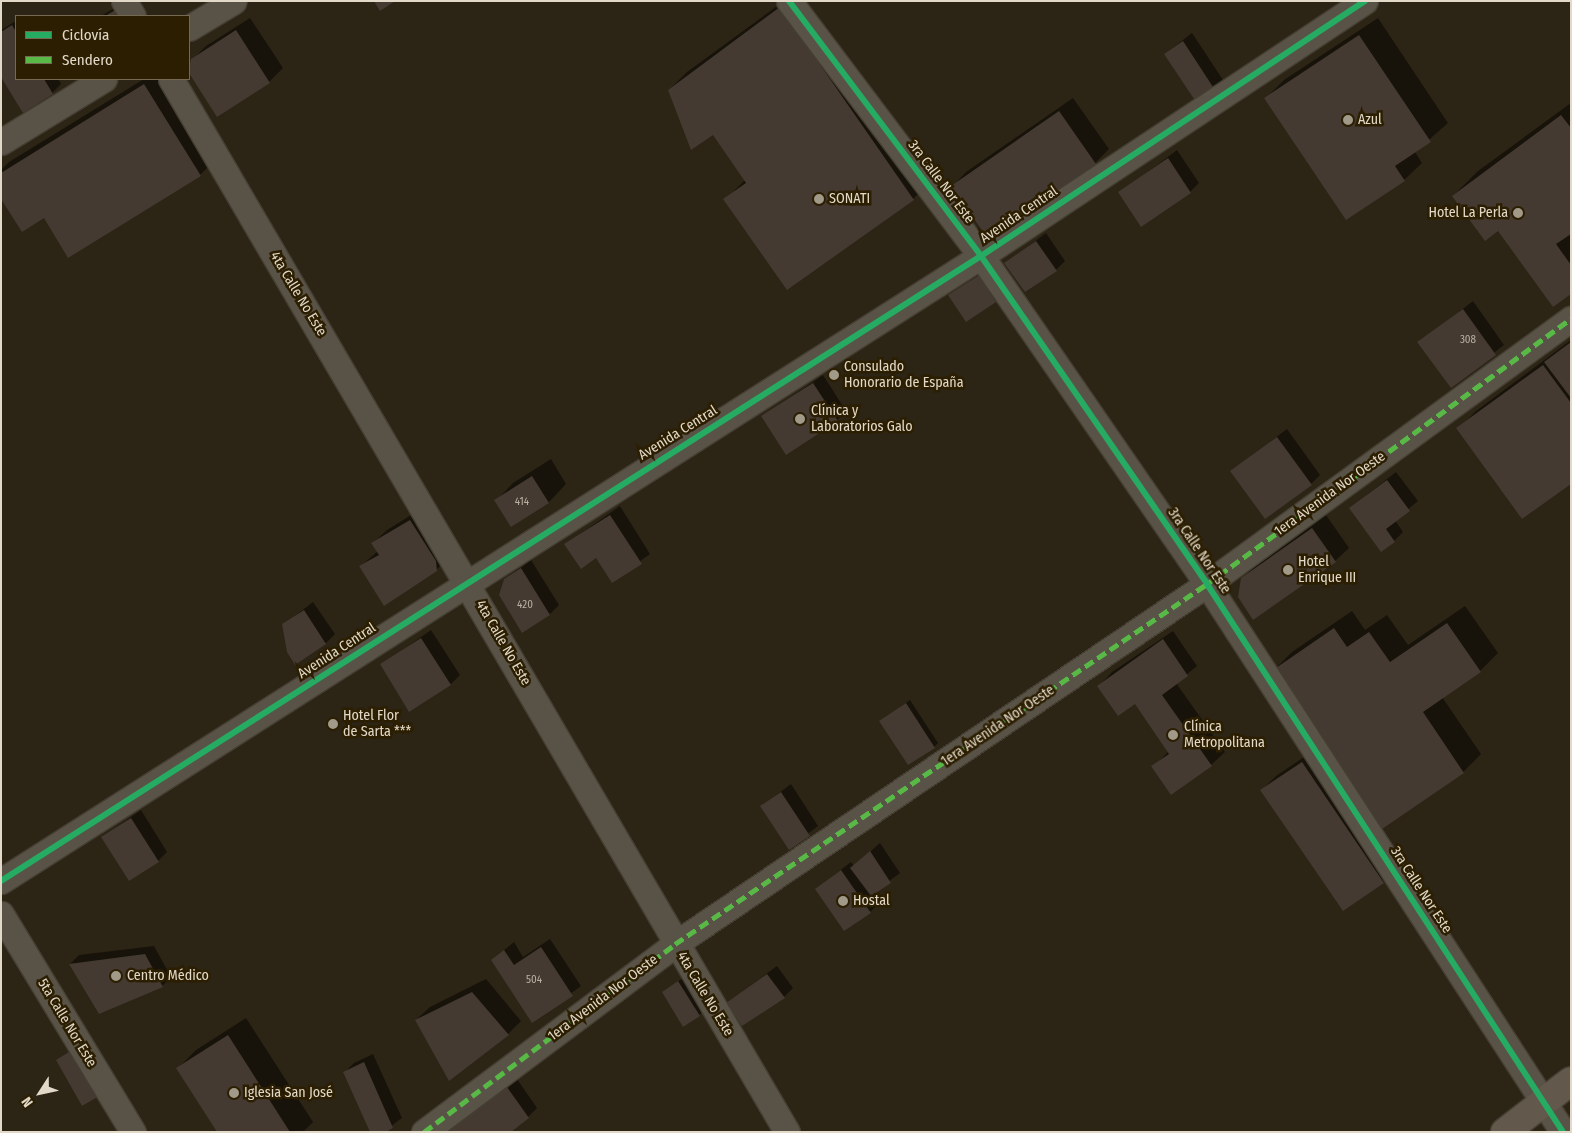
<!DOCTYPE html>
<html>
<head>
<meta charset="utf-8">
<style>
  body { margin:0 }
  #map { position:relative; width:1572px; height:1133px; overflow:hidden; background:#2c2414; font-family:"Fira Sans Condensed",sans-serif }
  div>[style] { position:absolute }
  .shadow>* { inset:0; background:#0007 }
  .building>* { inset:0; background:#443a31 }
  .roads { filter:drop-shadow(1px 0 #453f33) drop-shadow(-1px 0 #453f33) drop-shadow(0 1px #453f33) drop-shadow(0 -1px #453f33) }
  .street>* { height:25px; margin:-12.5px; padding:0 12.5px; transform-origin:12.5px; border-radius:12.5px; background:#595347 }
  .secondary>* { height:28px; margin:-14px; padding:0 14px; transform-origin:14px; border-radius:14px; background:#62584c }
  .quiet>* { height:5px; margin-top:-2.5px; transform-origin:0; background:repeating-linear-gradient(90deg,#58b947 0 10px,transparent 0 15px) }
  .cycleway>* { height:6px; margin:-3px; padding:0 3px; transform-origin:3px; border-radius:3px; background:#26ab63 }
  .dots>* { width:14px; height:14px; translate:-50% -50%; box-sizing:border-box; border:2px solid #2c1e01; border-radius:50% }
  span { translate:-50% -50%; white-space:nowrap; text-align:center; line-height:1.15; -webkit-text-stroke:5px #2c1e01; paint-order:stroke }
  .number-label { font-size:11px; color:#bab1a2 }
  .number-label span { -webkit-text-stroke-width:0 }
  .poi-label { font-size:14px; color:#e2d9c8 }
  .left { translate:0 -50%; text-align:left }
  .right { translate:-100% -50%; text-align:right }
  .street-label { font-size:14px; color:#e2d9c8 }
  .frame { position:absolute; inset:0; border:2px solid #e2d9c8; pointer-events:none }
  .legend { position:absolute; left:15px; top:15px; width:175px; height:65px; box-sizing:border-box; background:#2c1e01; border:1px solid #756951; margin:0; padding:6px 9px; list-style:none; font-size:15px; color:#e2d9c8 }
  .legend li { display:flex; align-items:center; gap:10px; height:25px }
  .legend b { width:25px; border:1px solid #756951 }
  .north { position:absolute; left:15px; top:1068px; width:50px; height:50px; -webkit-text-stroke:4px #2c1e01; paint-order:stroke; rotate:235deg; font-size:14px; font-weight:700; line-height:20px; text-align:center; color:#e2d9c8 }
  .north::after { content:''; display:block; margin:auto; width:18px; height:22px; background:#e2d9c8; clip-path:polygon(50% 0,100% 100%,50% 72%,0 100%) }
</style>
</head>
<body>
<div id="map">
  <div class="shadow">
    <i style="clip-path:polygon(126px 1px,139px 16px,101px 16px)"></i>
    <i style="clip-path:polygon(784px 1px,806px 1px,931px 181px,913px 199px,787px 288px,725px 200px,745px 180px,714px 133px,669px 90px,687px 72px)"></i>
    <i style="clip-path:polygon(250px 18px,283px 68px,269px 82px,192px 60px,206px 46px)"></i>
    <i style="clip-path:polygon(1378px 18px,1448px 123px,1415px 152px,1422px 163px,1404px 180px,1266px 98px,1284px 80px)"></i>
    <i style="clip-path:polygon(16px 21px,16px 79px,58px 79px,61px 84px,52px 93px,1px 75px,1px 30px)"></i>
    <i style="clip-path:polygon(1192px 33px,1223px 80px,1214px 89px,1165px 54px)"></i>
    <i style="clip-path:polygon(144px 79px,170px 79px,218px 157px,200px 175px,44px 217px,1px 196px,1px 170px,9px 162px)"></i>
    <i style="clip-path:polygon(1073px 98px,1109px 149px,1095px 163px,953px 186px,966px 172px)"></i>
    <i style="clip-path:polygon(1571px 103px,1571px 293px,1499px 230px,1453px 196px,1478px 171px)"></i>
    <i style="clip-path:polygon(1177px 150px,1199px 183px,1190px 192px,1120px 193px)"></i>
    <i style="clip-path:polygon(1046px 233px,1065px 261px,1056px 270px,1006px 263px)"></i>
    <i style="clip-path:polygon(988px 267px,1005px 292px,995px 301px,950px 296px)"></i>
    <i style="clip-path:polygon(1473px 301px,1504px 345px,1451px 386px,1419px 343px)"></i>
    <i style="clip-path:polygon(1571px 340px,1571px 482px,1458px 429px,1476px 411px)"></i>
    <i style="clip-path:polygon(823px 375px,846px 411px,837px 420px,763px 417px)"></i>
    <i style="clip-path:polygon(1287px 429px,1320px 475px,1311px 484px,1232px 471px)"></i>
    <i style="clip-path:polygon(551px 459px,566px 484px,549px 502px,512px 526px,496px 501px,513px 483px)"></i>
    <i style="clip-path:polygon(1396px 472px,1418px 501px,1395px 520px,1403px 532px,1394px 541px,1350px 508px)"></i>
    <i style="clip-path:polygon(620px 506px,650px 554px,612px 581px,596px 557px,566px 544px)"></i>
    <i style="clip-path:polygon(424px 507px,450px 556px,436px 570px,361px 566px,378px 551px,373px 543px,387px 530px)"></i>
    <i style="clip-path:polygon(1326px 515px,1349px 548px,1335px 561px,1242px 579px,1256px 565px)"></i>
    <i style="clip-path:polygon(531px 560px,559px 605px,550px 614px,505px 580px)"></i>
    <i style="clip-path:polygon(313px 602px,335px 634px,326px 643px,283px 625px)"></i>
    <i style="clip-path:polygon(1465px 606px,1498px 653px,1480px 671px,1442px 697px,1481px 754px,1463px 772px,1382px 828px,1274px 670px,1292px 652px,1352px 611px,1365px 630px,1387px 615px,1408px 645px)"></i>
    <i style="clip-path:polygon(431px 630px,460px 675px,451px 684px,381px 665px)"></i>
    <i style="clip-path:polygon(1173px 631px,1197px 666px,1176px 683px,1225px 752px,1211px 765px,1153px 767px,1169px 751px,1135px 702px,1099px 686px,1112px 672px)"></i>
    <i style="clip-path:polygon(910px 700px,938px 743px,934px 747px,881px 721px)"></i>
    <i style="clip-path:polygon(1316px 749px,1396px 869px,1383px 882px,1262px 790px,1276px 776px)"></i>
    <i style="clip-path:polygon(791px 784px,818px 826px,789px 848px,762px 806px)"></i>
    <i style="clip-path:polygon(141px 810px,167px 852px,158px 861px,103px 837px)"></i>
    <i style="clip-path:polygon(880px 843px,900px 873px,872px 894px,879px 903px,870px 912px,816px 889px,851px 862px,854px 866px)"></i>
    <i style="clip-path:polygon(550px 939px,581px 986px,533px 1021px,492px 960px,514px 942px,523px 957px)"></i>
    <i style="clip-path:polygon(154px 946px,171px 977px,162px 986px,70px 964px,79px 955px)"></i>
    <i style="clip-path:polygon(777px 966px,793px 988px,784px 997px,727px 1003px)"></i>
    <i style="clip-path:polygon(683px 978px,704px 1011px,699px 1015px,663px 992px)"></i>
    <i style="clip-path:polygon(486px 979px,521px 1021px,508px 1034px,416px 1020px,430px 1007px)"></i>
    <i style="clip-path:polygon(246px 1018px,313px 1122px,303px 1132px,219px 1132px,178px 1068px,196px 1050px)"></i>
    <i style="clip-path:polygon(88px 1038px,114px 1082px,57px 1060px)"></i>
    <i style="clip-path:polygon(373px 1054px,402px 1118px,383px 1132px,345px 1072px,354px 1063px)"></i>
    <i style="clip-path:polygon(517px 1079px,537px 1108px,528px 1117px,452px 1130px)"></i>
  </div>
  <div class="building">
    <i style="clip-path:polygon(374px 1px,395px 1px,380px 11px)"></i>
    <i style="clip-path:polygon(780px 7px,914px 200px,787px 290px,723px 199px,746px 183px,713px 135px,691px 150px,668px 90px)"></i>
    <i style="clip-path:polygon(119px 8px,125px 16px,105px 16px)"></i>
    <i style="clip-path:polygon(12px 25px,16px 32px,16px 79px,44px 79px,53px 94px,23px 113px,1px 77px,1px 32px)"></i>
    <i style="clip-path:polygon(236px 30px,270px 83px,217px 117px,189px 73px,189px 67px,191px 59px)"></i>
    <i style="clip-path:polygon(1359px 35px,1431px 142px,1395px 166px,1405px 181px,1346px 220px,1264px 98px)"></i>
    <i style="clip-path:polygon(1183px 41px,1215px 90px,1196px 102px,1164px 54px)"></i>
    <i style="clip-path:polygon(144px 84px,201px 176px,68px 258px,44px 218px,22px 232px,1px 199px,1px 173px)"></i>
    <i style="clip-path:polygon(1059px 111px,1096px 164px,988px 239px,951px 186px)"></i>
    <i style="clip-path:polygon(1561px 115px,1571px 128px,1571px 234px,1556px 244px,1571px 265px,1571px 294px,1553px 307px,1498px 231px,1485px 241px,1452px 196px)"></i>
    <i style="clip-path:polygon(1168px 158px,1191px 193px,1141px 227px,1118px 192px)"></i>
    <i style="clip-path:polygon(1036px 241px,1057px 271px,1025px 292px,1004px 263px)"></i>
    <i style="clip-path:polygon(979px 275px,996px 302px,966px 322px,948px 295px)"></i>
    <i style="clip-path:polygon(1463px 309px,1496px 355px,1451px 388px,1417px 342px)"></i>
    <i style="clip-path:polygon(1571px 342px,1571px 398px,1544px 362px)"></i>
    <i style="clip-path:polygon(1543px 365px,1571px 403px,1571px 484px,1522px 519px,1456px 428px)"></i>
    <i style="clip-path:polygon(813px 383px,838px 421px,786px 455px,761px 416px)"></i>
    <i style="clip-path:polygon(1277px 437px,1312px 485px,1265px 519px,1230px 471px)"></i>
    <i style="clip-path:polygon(532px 476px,549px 503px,511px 527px,494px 500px)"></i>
    <i style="clip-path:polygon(1387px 480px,1410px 511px,1386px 529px,1395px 542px,1381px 552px,1349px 508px)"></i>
    <i style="clip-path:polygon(610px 515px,642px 564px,612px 583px,596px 558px,581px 569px,564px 544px)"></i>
    <i style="clip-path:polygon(410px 520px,436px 561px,437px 571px,384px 606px,359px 566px,379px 555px,371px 543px)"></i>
    <i style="clip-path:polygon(1312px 528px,1336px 562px,1253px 620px,1238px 597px,1241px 578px)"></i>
    <i style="clip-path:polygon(521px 568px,550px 615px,522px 633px,499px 595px,504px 579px)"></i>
    <i style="clip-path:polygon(304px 610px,326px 644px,295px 665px,287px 652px,282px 624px)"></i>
    <i style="clip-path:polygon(1447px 623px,1481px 672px,1423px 712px,1464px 773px,1382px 829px,1273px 670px,1334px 628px,1347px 647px,1369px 632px,1390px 662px)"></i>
    <i style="clip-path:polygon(421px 638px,451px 685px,409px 712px,380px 664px)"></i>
    <i style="clip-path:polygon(1163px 639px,1188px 676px,1162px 695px,1212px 766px,1171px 795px,1151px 766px,1169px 754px,1135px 704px,1118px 716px,1097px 686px)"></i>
    <i style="clip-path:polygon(906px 703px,935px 748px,908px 765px,879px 721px)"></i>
    <i style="clip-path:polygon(1302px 762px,1384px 883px,1343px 911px,1260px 790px)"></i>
    <i style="clip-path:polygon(781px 792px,810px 836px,789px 850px,760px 806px)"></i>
    <i style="clip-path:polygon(131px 818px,159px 862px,129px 881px,101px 837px)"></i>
    <i style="clip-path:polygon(870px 851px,891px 883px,871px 896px,850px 868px)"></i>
    <i style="clip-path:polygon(841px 870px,871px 913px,844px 931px,815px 889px)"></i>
    <i style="clip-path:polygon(541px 947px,573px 996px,532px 1023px,491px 960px,504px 950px,514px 965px)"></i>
    <i style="clip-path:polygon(145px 954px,163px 987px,99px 1014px,69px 964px)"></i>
    <i style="clip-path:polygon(767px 974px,785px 998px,742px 1026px,726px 1003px)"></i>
    <i style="clip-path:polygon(678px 981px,700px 1016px,683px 1027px,662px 992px)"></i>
    <i style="clip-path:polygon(472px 992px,509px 1035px,449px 1081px,415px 1020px)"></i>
    <i style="clip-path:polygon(228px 1035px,290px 1132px,217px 1132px,176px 1068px)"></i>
    <i style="clip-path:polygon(78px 1046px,106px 1092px,82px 1106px,56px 1060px)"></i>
    <i style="clip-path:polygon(364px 1062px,393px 1128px,386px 1132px,370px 1132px,343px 1072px)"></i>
    <i style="clip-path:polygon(507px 1087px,529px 1118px,511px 1132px,452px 1132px,450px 1130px)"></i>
  </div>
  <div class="roads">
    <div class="street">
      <i style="left:124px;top:1px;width:17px;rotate:59deg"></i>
      <i style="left:789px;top:1px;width:319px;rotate:53deg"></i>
      <i style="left:981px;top:256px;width:398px;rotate:55.4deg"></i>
      <i style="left:1207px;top:584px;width:653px;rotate:56.99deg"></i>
      <i style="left:189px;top:28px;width:52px;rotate:-31deg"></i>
      <i style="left:171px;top:79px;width:1220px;rotate:59.67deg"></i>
      <i style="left:1px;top:142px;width:121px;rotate:-31.5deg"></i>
      <i style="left:1px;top:881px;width:1162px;rotate:-32.53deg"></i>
      <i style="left:981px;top:256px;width:461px;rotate:-33.6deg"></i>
      <i style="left:1px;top:914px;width:255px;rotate:58.8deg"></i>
      <i style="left:424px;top:1132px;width:314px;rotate:-36.8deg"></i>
      <i style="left:675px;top:944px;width:642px;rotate:-34.09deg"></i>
      <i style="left:1207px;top:584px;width:450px;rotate:-36.1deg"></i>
    </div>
    <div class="secondary">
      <i style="left:1505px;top:1132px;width:83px;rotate:-37.7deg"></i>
    </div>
  </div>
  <div class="quiet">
    <i style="left:424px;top:1132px;width:314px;rotate:-36.8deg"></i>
    <i style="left:675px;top:944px;width:642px;rotate:-34.09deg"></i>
    <i style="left:1207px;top:584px;width:450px;rotate:-36.1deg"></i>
  </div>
  <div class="cycleway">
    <i style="left:789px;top:1px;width:319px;rotate:53deg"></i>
    <i style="left:981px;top:256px;width:398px;rotate:55.4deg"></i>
    <i style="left:1207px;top:584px;width:653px;rotate:56.99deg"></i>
    <i style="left:1px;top:881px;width:1162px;rotate:-32.53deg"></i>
    <i style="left:981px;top:256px;width:461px;rotate:-33.6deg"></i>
  </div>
  <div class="dots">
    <i style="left:1348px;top:120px;background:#a29a89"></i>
    <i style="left:819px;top:199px;background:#a29a89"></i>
    <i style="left:1518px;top:213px;background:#a29a89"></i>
    <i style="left:834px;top:375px;background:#a29a89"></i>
    <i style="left:800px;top:419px;background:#a29a89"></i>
    <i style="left:1288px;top:570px;background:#a29a89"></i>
    <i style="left:333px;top:724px;background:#a29a89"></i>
    <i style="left:1173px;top:735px;background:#a29a89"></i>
    <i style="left:843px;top:901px;background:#a29a89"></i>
    <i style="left:116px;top:976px;background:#a29a89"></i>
    <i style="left:234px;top:1093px;background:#a29a89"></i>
  </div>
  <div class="number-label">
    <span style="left:1468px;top:340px">308</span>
    <span style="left:522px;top:502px">414</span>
    <span style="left:525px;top:605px">420</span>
    <span style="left:534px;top:980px">504</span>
  </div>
  <div class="poi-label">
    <span class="left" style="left:1358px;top:120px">Azul</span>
    <span class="left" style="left:829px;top:199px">SONATI</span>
    <span class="right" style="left:1508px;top:213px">Hotel La Perla</span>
    <span class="left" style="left:844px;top:375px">Consulado<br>Honorario de España</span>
    <span class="left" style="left:811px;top:419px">Clínica y<br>Laboratorios Galo</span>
    <span class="left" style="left:1298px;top:570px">Hotel<br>Enrique III</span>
    <span class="left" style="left:343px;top:724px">Hotel Flor<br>de Sarta ***</span>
    <span class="left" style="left:1184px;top:735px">Clínica<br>Metropolitana</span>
    <span class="left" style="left:853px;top:901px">Hostal</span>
    <span class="left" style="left:127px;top:976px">Centro Médico</span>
    <span class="left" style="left:244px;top:1093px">Iglesia San José</span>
  </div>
  <div class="street-label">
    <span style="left:941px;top:182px;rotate:53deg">3ra Calle Nor Este</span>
    <span style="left:1019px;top:215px;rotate:-34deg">Avenida Central</span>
    <span style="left:298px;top:294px;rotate:59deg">4ta Calle No Este</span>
    <span style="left:678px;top:433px;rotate:-32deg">Avenida Central</span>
    <span style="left:1330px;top:494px;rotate:-36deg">1era Avenida Nor Oeste</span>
    <span style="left:1199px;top:551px;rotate:56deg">3ra Calle Nor Este</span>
    <span style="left:503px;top:643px;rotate:60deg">4ta Calle No Este</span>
    <span style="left:337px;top:651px;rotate:-33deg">Avenida Central</span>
    <span style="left:998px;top:726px;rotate:-34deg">1era Avenida Nor Oeste</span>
    <span style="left:1421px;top:890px;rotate:57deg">3ra Calle Nor Este</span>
    <span style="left:705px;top:994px;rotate:59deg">4ta Calle No Este</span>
    <span style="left:603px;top:998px;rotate:-37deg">1era Avenida Nor Oeste</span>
    <span style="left:67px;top:1023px;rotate:59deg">5ta Calle Nor Este</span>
  </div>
  <div class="frame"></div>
  <ul class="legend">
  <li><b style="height:6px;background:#26ab63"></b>Ciclovía</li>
  <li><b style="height:6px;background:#58b947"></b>Sendero</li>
  </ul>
  <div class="north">N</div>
</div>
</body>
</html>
